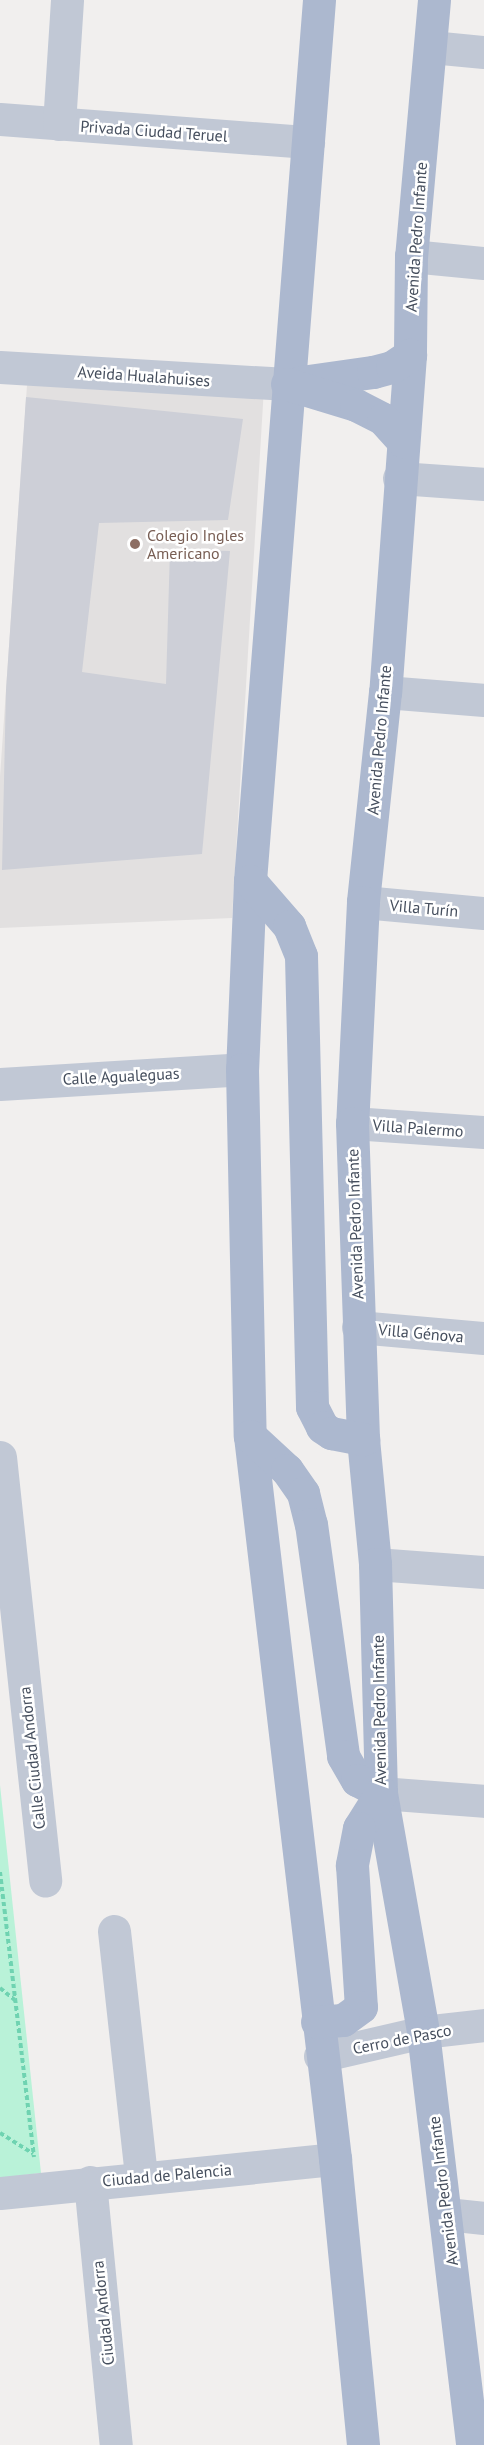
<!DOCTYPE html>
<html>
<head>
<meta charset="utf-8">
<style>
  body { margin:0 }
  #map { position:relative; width:484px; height:2445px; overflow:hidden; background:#f1efee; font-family:"PT Sans",sans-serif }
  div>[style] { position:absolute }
  .education>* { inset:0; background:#e2e0e0 }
  .green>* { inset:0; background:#b9f2d8 }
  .building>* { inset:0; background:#cdcfd7 }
  .path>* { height:4px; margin-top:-2px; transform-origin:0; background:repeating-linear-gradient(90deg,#6fd3b1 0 4.5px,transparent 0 7.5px) }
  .minor>* { height:33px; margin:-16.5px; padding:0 16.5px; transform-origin:16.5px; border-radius:16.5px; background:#c1c8d5 }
  .major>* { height:33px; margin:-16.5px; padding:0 16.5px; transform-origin:16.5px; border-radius:16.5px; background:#acb8cf }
  .dots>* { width:16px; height:16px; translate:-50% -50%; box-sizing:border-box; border:3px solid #fff; border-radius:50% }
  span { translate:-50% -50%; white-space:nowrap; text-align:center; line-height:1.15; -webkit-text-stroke:5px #fff; paint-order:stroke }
  .street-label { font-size:16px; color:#454e5d }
  .education-label { font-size:16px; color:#785e54 }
  .left { translate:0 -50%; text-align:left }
</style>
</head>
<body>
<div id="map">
  <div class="education">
    <i style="clip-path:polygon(28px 371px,264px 387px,232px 918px,0 928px,0 777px)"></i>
  </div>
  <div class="green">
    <i style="clip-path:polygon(0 1785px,41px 2173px,0 2178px)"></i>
  </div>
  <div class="building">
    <i style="clip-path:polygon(26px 397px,243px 419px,228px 520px,99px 523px,82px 672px,166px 684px,170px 549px,230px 551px,202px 854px,2px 870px,6px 690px)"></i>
  </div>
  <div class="path">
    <i style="left:0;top:1872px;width:287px;rotate:83.2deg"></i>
    <i style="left:0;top:1988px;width:21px;rotate:39deg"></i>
    <i style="left:0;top:2133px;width:39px;rotate:32deg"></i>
  </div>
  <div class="minor">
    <i style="left:431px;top:47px;width:53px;rotate:5.4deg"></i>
    <i style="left:0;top:119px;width:309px;rotate:4.3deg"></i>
    <i style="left:59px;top:124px;width:124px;rotate:-86.3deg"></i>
    <i style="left:411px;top:256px;width:73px;rotate:5.5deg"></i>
    <i style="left:0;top:367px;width:288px;rotate:3.4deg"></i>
    <i style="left:399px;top:478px;width:85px;rotate:4deg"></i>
    <i style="left:385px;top:692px;width:99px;rotate:4.6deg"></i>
    <i style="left:363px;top:902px;width:121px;rotate:5.2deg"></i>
    <i style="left:0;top:1084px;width:242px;rotate:-3.5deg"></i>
    <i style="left:352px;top:1123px;width:132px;rotate:3.9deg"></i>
    <i style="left:358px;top:1327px;width:126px;rotate:5deg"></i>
    <i style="left:0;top:1457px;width:426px;rotate:83.9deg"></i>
    <i style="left:375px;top:1564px;width:109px;rotate:4.2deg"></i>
    <i style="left:381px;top:1793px;width:103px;rotate:4.4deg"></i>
    <i style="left:114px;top:1931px;width:247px;rotate:83.7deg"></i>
    <i style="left:320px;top:2056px;width:106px;rotate:-13.1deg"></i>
    <i style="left:423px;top:2032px;width:61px;rotate:-6.5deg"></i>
    <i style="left:90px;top:2182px;width:264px;rotate:84.4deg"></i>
    <i style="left:0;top:2193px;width:337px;rotate:-5.8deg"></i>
    <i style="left:446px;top:2214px;width:38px;rotate:6deg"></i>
  </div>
  <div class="major">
    <i style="left:319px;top:0;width:884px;rotate:94.48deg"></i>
    <i style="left:250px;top:881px;width:188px;rotate:92.4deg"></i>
    <i style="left:242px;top:1069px;width:367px;rotate:88.8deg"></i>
    <i style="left:250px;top:1436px;width:728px;rotate:83.29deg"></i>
    <i style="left:335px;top:2159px;width:287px;rotate:84.4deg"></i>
    <i style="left:434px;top:0;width:257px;rotate:95.1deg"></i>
    <i style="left:411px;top:256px;width:99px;rotate:90.6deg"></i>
    <i style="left:410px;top:355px;width:338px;rotate:94.2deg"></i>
    <i style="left:385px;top:692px;width:211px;rotate:96deg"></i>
    <i style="left:363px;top:902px;width:221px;rotate:92.8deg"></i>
    <i style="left:352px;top:1123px;width:316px;rotate:88deg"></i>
    <i style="left:363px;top:1439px;width:126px;rotate:84.5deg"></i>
    <i style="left:375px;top:1564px;width:229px;rotate:88.5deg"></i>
    <i style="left:381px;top:1793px;width:243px;rotate:80deg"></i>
    <i style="left:423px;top:2032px;width:416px;rotate:83.2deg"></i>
    <i style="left:301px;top:382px;width:73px;rotate:-7.9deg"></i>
    <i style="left:373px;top:372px;width:20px;rotate:-15deg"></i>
    <i style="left:392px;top:367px;width:22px;rotate:-34deg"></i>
    <i style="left:287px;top:384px;width:72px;rotate:16.9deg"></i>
    <i style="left:356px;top:405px;width:30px;rotate:27deg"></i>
    <i style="left:383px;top:419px;width:30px;rotate:48deg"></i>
    <i style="left:250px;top:881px;width:60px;rotate:49.1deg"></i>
    <i style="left:289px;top:926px;width:32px;rotate:68deg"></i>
    <i style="left:301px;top:956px;width:451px;rotate:88.6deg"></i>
    <i style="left:312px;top:1407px;width:22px;rotate:63deg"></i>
    <i style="left:322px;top:1427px;width:11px;rotate:34deg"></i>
    <i style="left:331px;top:1433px;width:33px;rotate:11deg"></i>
    <i style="left:250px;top:1436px;width:50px;rotate:42.6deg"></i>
    <i style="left:287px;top:1470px;width:28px;rotate:55deg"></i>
    <i style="left:303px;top:1493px;width:32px;rotate:76deg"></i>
    <i style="left:311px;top:1524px;width:234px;rotate:82.1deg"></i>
    <i style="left:343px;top:1756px;width:28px;rotate:60deg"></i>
    <i style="left:357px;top:1780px;width:27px;rotate:28deg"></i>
    <i style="left:381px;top:1793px;width:41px;rotate:122.2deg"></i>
    <i style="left:359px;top:1828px;width:38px;rotate:101deg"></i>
    <i style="left:352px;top:1865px;width:142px;rotate:86.4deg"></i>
    <i style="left:361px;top:2007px;width:22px;rotate:144deg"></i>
    <i style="left:343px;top:2020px;width:26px;rotate:176deg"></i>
  </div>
  <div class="dots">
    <i style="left:135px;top:544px;background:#8d6e63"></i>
  </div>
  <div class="street-label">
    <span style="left:154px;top:131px;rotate:4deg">Privada Ciudad Teruel</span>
    <span style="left:416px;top:237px;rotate:-86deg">Avenida Pedro Infante</span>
    <span style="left:144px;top:376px;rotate:4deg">Aveida Hualahuises</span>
    <span style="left:379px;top:740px;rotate:-85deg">Avenida Pedro Infante</span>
    <span style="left:424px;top:908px;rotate:5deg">Villa Turín</span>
    <span style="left:121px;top:1076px;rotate:-3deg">Calle Agualeguas</span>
    <span style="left:418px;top:1128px;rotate:4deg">Villa Palermo</span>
    <span style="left:355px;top:1224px;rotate:-92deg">Avenida Pedro Infante</span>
    <span style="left:421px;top:1333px;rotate:5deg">Villa Génova</span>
    <span style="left:379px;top:1710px;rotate:-91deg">Avenida Pedro Infante</span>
    <span style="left:32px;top:1758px;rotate:-96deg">Calle Ciudad Andorra</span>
    <span style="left:402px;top:2039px;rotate:-11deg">Cerro de Pasco</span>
    <span style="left:167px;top:2175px;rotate:-5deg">Ciudad de Palencia</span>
    <span style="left:443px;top:2191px;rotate:-97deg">Avenida Pedro Infante</span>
    <span style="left:103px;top:2313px;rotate:-96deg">Ciudad Andorra</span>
  </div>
  <div class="education-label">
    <span class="left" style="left:147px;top:544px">Colegio Ingles<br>Americano</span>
  </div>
</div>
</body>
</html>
